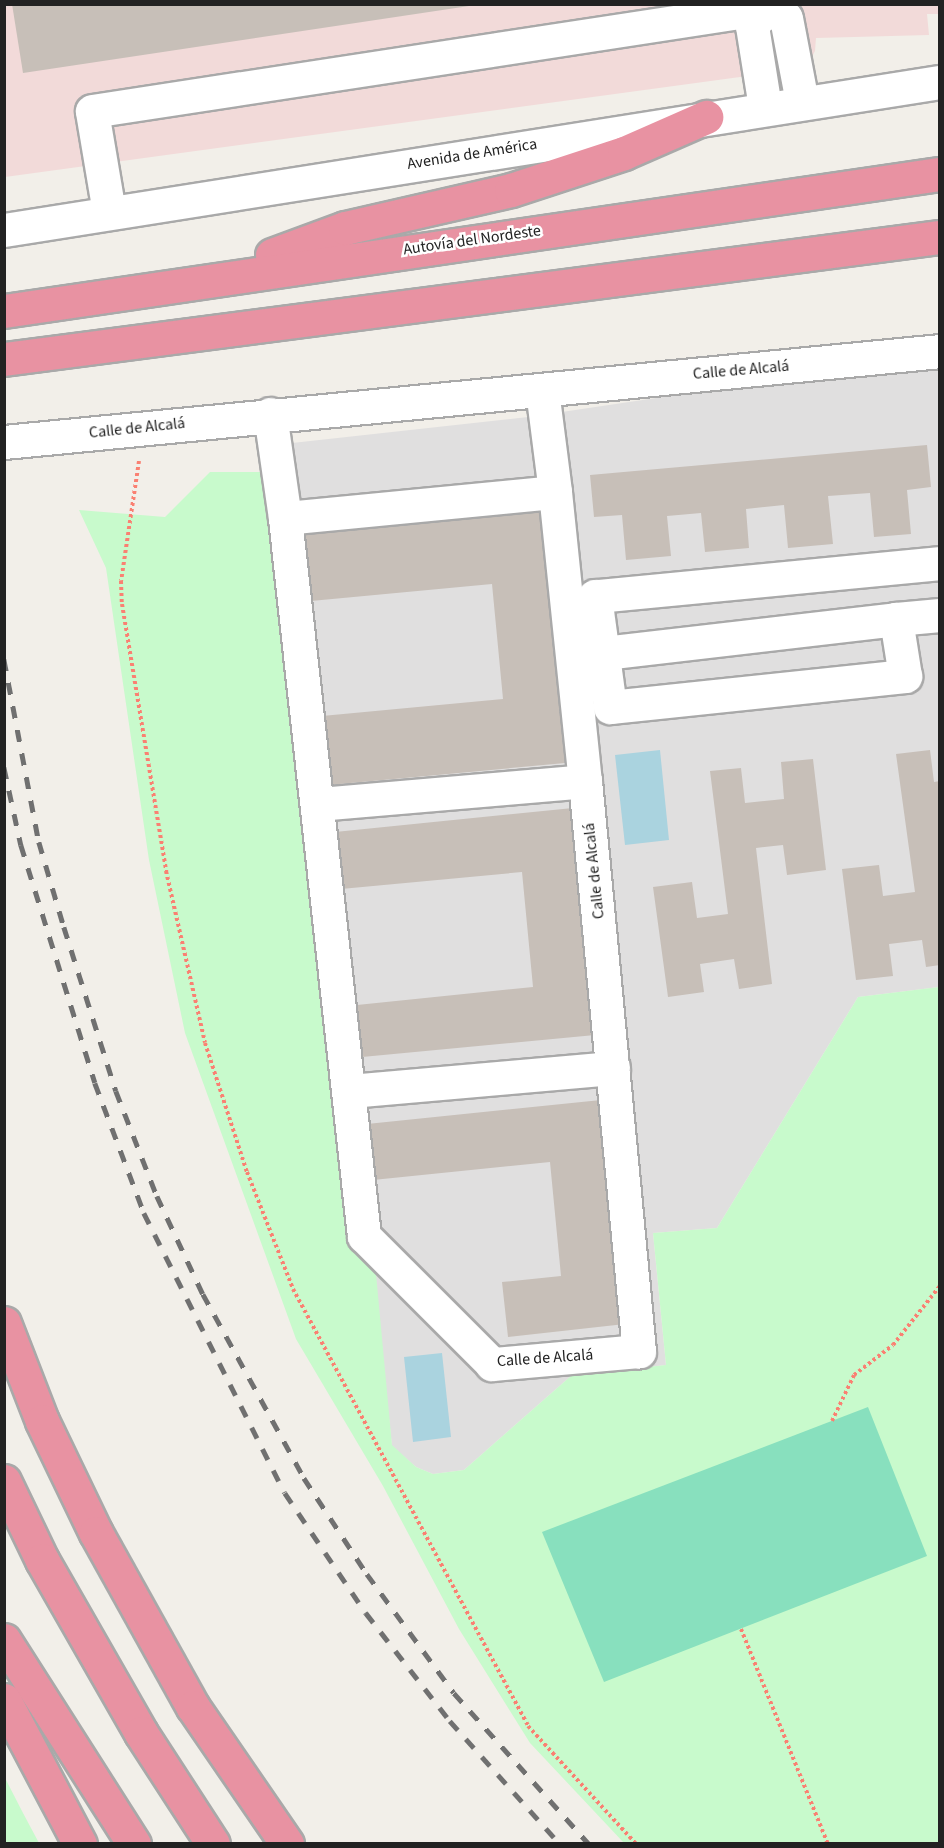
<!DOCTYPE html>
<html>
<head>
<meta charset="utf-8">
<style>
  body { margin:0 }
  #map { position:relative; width:944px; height:1848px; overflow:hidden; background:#f2efe9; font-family:"Source Sans 3",sans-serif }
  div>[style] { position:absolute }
  .residential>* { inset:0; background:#e0dfdf }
  .commercial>* { inset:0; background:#f2dad9 }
  .park>* { inset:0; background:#c8facc }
  .pitch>* { inset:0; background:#88e0be }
  .water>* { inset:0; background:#aad3df }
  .building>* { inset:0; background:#c7bfb8 }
  .path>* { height:4px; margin-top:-2px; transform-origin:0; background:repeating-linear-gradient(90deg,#fa8072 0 3px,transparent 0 6px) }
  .roads { filter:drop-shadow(2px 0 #a9a9a9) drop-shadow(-2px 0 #a9a9a9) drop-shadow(0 2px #a9a9a9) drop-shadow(0 -2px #a9a9a9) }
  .minor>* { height:33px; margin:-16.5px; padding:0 16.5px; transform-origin:16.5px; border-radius:16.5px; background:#fff }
  .highway>* { height:33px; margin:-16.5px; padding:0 16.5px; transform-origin:16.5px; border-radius:16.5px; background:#e892a2 }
  .rail>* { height:4.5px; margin-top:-2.25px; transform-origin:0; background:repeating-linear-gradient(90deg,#707070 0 12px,transparent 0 24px) }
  span { translate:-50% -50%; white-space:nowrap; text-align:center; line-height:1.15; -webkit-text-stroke:5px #fff; paint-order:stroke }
  .street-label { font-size:16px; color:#222 }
  .frame { position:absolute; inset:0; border:6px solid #222; pointer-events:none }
</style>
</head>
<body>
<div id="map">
  <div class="residential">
    <i style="clip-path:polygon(939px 356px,939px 987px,858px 997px,717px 1228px,653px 1233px,666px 1365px,572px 1375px,464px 1470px,433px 1474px,416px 1467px,392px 1446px,283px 444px,528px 417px)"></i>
  </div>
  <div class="commercial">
    <i style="clip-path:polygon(939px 4px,940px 14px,927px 14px,929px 35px,816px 38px,815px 51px,806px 68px,5px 177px,4px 5px)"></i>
  </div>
  <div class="park">
    <i style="clip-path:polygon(210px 472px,265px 472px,375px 1263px,392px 1445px,416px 1467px,433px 1474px,464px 1470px,572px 1375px,666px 1365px,653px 1233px,717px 1228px,858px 997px,939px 987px,939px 1843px,624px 1843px,530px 1743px,459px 1629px,383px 1486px,296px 1339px,185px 1033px,149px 860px,106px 568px,79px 510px,165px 517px)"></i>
    <i style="clip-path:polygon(4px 1776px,23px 1813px,39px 1843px,5px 1843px)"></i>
  </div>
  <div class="pitch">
    <i style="clip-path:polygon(868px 1407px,927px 1556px,604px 1682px,542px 1532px)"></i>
  </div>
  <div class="water">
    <i style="clip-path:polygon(660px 750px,669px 840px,625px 845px,615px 755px)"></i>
    <i style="clip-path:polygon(442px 1353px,451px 1437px,413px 1442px,404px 1357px)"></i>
  </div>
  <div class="building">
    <i style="clip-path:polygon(12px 4px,469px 4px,469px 6px,23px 73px)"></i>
    <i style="clip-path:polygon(927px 445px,931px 487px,907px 490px,911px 534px,874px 537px,870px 493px,828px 496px,833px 544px,788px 548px,784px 505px,746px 509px,749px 548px,705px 552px,701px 513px,667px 516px,671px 556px,626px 560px,622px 515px,594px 517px,590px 475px)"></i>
    <i style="clip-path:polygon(541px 510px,565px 763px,329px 785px,322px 716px,503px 699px,492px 584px,311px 601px,304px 533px)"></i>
    <i style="clip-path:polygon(930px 750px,934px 782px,940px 781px,940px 965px,926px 967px,922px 940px,889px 944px,893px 976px,856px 980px,842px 869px,879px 865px,883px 896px,915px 892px,896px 754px)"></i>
    <i style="clip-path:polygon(813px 759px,826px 870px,787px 875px,783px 845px,756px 848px,772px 984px,739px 989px,734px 959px,700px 964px,704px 992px,668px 997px,653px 887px,692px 882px,697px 918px,728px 914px,710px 771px,741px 768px,745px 803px,784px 799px,781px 762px)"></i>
    <i style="clip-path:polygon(573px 808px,595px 1035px,362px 1057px,357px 1005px,533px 987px,522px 872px,341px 889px,335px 832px)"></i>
    <i style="clip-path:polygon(601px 1100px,625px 1324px,508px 1337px,502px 1282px,561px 1276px,550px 1162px,373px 1180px,367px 1124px)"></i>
  </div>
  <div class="path">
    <i style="left:139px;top:461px;width:121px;rotate:98.5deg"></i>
    <i style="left:121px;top:581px;width:23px;rotate:88deg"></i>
    <i style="left:122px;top:604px;width:271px;rotate:80.6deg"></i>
    <i style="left:166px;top:871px;width:176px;rotate:77.2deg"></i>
    <i style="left:205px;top:1043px;width:136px;rotate:72deg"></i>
    <i style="left:247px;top:1172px;width:126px;rotate:68.5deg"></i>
    <i style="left:293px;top:1289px;width:496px;rotate:61.7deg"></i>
    <i style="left:528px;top:1726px;width:160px;rotate:47.5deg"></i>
    <i style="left:832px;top:1421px;width:51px;rotate:-64.4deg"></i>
    <i style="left:854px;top:1375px;width:49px;rotate:-37.6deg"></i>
    <i style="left:893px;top:1345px;width:75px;rotate:-51.5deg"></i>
    <i style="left:741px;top:1629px;width:232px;rotate:68deg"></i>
  </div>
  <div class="roads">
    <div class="minor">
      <i style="left:765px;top:107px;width:82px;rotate:-99.1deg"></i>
      <i style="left:752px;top:26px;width:23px;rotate:-52deg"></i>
      <i style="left:766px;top:8px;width:22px;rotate:27deg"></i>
      <i style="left:786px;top:18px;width:86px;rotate:79.2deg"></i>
      <i style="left:109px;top:212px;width:102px;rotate:-99.6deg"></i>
      <i style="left:92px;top:111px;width:682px;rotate:-8.69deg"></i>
      <i style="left:766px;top:8px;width:4px;rotate:-90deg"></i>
      <i style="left:4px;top:230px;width:948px;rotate:-8.99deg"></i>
      <i style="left:542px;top:390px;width:103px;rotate:82.7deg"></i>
      <i style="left:555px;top:492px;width:291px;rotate:84.1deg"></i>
      <i style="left:585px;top:781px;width:573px;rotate:84.59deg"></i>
      <i style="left:639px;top:1351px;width:148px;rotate:174.9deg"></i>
      <i style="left:492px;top:1364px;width:181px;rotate:-135deg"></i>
      <i style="left:364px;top:1236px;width:722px;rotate:-96.28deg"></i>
      <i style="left:285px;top:518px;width:271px;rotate:-5.5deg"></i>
      <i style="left:270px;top:414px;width:105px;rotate:81.8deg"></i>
      <i style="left:4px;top:442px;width:940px;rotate:-5.55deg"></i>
      <i style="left:940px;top:563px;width:347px;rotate:174.5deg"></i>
      <i style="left:595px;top:596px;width:112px;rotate:82.3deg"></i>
      <i style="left:610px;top:707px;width:297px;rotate:-6deg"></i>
      <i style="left:905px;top:676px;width:58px;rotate:-99deg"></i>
      <i style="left:896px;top:619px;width:44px;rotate:-5.2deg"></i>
      <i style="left:604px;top:653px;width:294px;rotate:-6.6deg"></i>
      <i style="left:319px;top:804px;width:267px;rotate:-4.9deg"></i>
      <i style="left:349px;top:1091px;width:265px;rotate:-5deg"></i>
    </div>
    <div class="highway">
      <i style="left:272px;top:255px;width:78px;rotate:-20.3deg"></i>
      <i style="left:345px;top:228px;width:170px;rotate:-12.9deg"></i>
      <i style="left:511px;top:190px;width:119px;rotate:-18.1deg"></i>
      <i style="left:624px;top:153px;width:90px;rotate:-23.7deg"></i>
      <i style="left:4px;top:311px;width:946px;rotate:-8.33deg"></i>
      <i style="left:4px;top:359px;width:944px;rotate:-7.43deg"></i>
      <i style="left:4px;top:1323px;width:105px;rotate:68.8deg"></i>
      <i style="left:42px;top:1421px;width:124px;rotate:64.3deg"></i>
      <i style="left:96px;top:1533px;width:199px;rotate:60.9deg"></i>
      <i style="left:193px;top:1707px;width:166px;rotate:55.5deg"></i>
      <i style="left:4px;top:1481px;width:88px;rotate:64.3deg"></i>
      <i style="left:42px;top:1560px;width:199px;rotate:60.2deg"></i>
      <i style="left:141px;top:1733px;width:132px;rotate:57deg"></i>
      <i style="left:4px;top:1640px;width:242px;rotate:57.5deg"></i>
      <i style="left:4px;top:1700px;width:163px;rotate:62.2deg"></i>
    </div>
  </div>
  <div class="rail">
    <i style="left:4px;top:659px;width:186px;rotate:79.2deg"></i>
    <i style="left:39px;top:842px;width:89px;rotate:73.6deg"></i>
    <i style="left:64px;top:927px;width:172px;rotate:72.4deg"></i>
    <i style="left:116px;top:1091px;width:113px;rotate:68.7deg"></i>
    <i style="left:157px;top:1196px;width:108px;rotate:64.9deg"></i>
    <i style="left:203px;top:1294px;width:210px;rotate:61.2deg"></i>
    <i style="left:304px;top:1478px;width:115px;rotate:56.7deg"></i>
    <i style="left:367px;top:1574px;width:147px;rotate:53.8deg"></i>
    <i style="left:454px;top:1693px;width:203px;rotate:48.2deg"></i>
    <i style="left:4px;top:767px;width:80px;rotate:77.7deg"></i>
    <i style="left:21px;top:845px;width:249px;rotate:72.7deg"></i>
    <i style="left:95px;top:1083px;width:139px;rotate:69.3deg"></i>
    <i style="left:144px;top:1213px;width:313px;rotate:63.3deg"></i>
    <i style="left:285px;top:1493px;width:145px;rotate:56deg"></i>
    <i style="left:366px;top:1613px;width:137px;rotate:52.1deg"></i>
    <i style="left:450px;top:1721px;width:165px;rotate:48.2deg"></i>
  </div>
  <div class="street-label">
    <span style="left:472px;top:154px;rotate:-9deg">Avenida de América</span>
    <span style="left:472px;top:240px;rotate:-8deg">Autovía del Nordeste</span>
    <span style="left:741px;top:370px;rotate:-5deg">Calle de Alcalá</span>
    <span style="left:137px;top:428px;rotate:-6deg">Calle de Alcalá</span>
    <span style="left:594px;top:871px;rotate:-96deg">Calle de Alcalá</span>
    <span style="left:545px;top:1358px;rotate:-4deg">Calle de Alcalá</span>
  </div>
  <div class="frame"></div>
</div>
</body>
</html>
